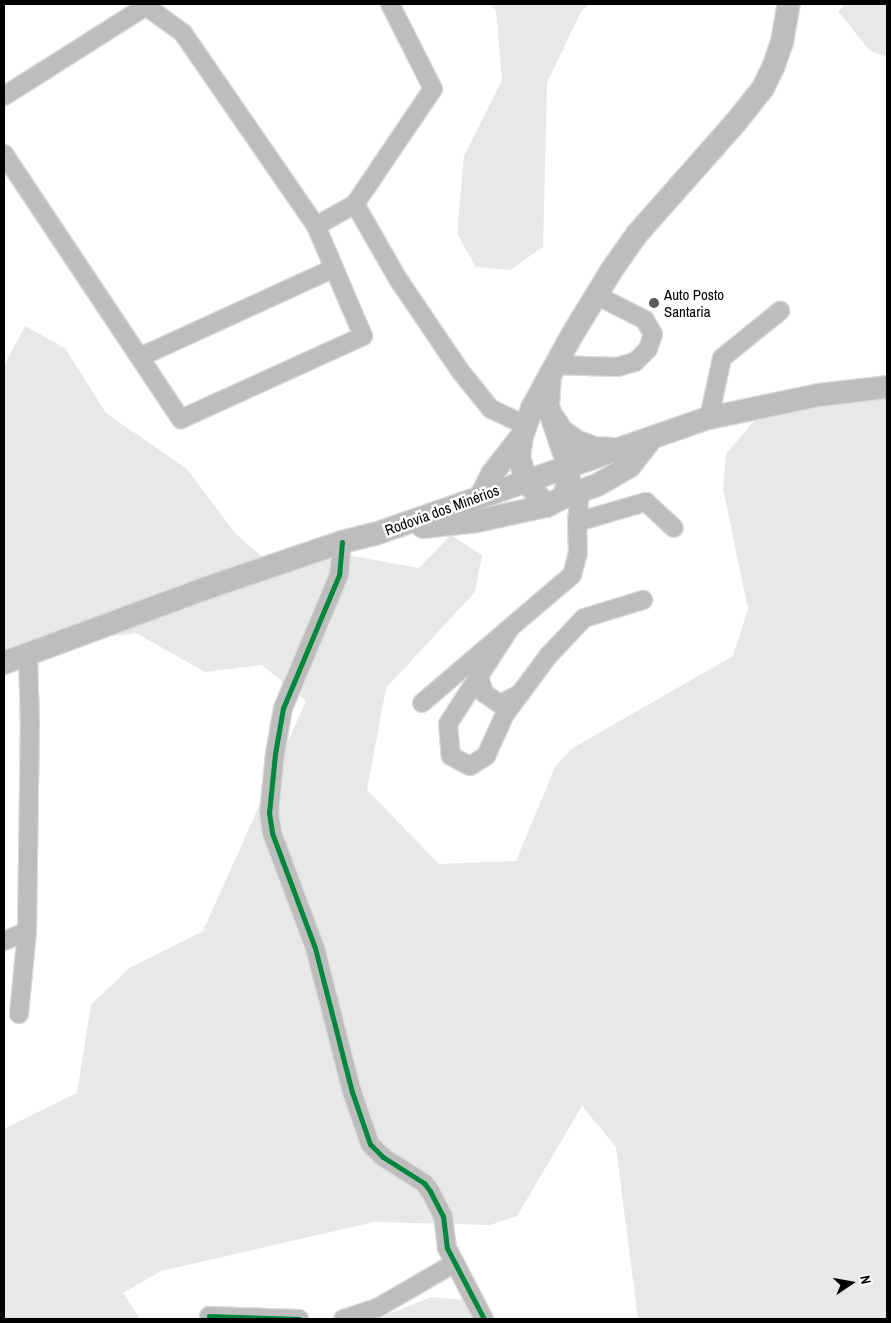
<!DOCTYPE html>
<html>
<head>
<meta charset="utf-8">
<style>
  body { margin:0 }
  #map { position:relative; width:891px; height:1323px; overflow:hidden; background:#fff; font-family:"Archivo Narrow",sans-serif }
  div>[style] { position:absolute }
  .green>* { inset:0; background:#e8e8e8 }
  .roads { filter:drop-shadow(1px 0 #dbdbdb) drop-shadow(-1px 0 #dbdbdb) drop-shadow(0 1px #dbdbdb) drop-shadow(0 -1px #dbdbdb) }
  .minor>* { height:18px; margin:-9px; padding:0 9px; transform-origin:9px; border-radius:9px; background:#bdbdbd }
  .major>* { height:22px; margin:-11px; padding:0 11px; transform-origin:11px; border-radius:11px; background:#bdbdbd }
  .cycleway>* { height:5px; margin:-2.5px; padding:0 2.5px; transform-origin:2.5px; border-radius:2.5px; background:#00873e }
  .dots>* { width:14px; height:14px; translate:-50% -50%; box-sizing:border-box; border:2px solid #fff; border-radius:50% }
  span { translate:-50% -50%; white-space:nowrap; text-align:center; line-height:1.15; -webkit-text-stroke:5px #fff; paint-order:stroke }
  .poi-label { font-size:15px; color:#000 }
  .left { translate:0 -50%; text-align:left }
  .street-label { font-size:15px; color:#000 }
  .frame { position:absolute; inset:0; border:5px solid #000; pointer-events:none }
  .north { position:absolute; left:826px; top:1258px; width:50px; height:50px; -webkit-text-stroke:4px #fff; paint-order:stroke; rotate:78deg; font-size:14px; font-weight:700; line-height:20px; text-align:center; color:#000 }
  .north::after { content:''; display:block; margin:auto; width:18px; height:22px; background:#000; clip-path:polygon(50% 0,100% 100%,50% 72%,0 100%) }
</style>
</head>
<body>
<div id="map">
  <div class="green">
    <i style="clip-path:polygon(490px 4px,589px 4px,581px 12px,547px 83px,543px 247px,510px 270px,476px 267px,457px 234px,464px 156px,502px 80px,496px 10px)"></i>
    <i style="clip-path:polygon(846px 4px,887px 4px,887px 57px,870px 51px,838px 11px)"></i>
    <i style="clip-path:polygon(25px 326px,65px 348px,106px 413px,187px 469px,235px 533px,267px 561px,341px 554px,419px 568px,451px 535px,482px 555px,475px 592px,386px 688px,367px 790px,439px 864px,516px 861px,555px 767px,571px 749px,733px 656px,748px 609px,723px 489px,726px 454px,762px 412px,887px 393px,887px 1319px,638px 1319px,616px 1147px,582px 1106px,517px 1216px,490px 1225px,374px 1222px,161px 1271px,123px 1293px,140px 1319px,4px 1319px,4px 1129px,77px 1093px,91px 1005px,129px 968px,203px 931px,306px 701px,262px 665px,205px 672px,136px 633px,98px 638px,4px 671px,4px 366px)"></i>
    <i style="clip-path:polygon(431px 1297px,475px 1301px,490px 1319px,376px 1319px)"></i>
  </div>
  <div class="roads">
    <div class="minor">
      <i style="left:4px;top:96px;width:167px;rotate:-32.3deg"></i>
      <i style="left:4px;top:154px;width:319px;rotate:56.3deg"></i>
      <i style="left:181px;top:419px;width:200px;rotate:-24.5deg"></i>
      <i style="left:363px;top:336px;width:120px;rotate:-113.1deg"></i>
      <i style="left:316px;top:226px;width:234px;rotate:-124.6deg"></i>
      <i style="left:183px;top:33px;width:49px;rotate:-144.1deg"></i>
      <i style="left:355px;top:204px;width:86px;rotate:60.2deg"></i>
      <i style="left:398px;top:279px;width:112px;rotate:55.9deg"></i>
      <i style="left:461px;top:372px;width:48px;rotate:51deg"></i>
      <i style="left:491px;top:409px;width:38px;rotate:25deg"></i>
      <i style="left:316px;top:226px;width:45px;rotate:-29.4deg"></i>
      <i style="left:355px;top:204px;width:139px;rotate:-55.9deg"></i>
      <i style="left:433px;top:89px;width:95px;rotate:-116.8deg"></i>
      <i style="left:140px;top:357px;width:213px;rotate:-24.6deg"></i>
      <i style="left:556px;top:365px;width:61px;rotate:1.9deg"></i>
      <i style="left:617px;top:367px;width:19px;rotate:-16deg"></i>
      <i style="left:635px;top:362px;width:18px;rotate:-45deg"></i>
      <i style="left:648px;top:349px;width:16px;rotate:-72deg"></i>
      <i style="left:653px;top:334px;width:16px;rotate:-120deg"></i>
      <i style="left:645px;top:320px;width:55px;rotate:-153deg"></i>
      <i style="left:709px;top:418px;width:61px;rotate:-77.8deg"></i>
      <i style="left:722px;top:358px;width:75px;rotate:-39deg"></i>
      <i style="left:577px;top:522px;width:72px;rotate:-16.2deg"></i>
      <i style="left:646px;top:502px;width:38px;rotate:43deg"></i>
      <i style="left:342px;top:542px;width:33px;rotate:95deg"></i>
      <i style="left:339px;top:575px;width:144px;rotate:112.8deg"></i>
      <i style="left:283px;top:708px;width:47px;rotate:99.9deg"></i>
      <i style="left:275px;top:754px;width:59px;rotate:95.8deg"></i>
      <i style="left:269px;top:813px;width:20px;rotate:81deg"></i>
      <i style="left:272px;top:833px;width:123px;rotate:69.5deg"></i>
      <i style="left:315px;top:948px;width:149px;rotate:75.6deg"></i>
      <i style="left:352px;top:1092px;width:55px;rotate:70.9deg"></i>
      <i style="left:370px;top:1144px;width:18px;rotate:45deg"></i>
      <i style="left:383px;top:1157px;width:49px;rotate:32.4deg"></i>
      <i style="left:424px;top:1183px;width:10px;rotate:53deg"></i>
      <i style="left:430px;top:1191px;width:28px;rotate:63deg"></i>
      <i style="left:443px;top:1216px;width:32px;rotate:83deg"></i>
      <i style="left:447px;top:1248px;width:80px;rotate:62.5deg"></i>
      <i style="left:510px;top:628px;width:114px;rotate:122.9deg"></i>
      <i style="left:448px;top:724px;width:32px;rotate:85deg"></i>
      <i style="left:451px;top:756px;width:21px;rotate:28deg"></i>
      <i style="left:470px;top:766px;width:19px;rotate:-32deg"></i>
      <i style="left:486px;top:756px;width:46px;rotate:-65.7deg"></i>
      <i style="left:505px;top:714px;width:74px;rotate:-53.3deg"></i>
      <i style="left:549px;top:655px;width:51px;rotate:-46.6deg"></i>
      <i style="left:584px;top:618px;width:62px;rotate:-17deg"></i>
      <i style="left:479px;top:676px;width:18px;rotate:74deg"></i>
      <i style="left:484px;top:693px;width:19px;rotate:35deg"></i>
      <i style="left:500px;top:704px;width:22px;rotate:-27deg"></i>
      <i style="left:422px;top:703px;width:197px;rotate:-40.5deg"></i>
      <i style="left:572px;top:575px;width:23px;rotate:-75deg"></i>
      <i style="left:578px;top:553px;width:31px;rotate:-92deg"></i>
      <i style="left:577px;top:522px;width:31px;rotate:-84deg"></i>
      <i style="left:4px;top:941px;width:25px;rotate:-23deg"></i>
      <i style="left:19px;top:1014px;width:83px;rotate:-84.5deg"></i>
      <i style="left:27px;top:931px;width:205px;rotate:-89.2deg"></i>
      <i style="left:30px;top:726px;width:71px;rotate:-91.6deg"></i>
      <i style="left:209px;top:1316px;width:90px;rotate:1.9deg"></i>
      <i style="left:343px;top:1319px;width:36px;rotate:-18deg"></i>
      <i style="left:377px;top:1308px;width:90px;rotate:-30deg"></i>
    </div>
    <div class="major">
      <i style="left:550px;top:375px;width:31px;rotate:94deg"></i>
      <i style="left:548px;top:406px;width:65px;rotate:71.3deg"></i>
      <i style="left:569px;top:468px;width:9px;rotate:90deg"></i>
      <i style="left:569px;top:477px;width:21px;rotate:104deg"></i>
      <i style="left:564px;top:497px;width:20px;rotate:153deg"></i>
      <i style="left:546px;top:506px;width:33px;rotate:-128deg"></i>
      <i style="left:526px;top:480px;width:24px;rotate:-107deg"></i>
      <i style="left:519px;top:457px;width:21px;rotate:-82deg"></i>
      <i style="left:522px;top:436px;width:30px;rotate:-70deg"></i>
      <i style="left:532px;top:408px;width:83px;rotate:-61.3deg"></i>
      <i style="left:572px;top:335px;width:75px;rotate:-58.6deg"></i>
      <i style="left:611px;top:271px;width:45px;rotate:-54.9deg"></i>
      <i style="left:637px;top:234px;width:149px;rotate:-48.5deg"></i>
      <i style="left:736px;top:122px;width:43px;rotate:-51.5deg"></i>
      <i style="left:763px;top:88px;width:25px;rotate:-64deg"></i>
      <i style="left:774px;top:65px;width:24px;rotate:-71deg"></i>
      <i style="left:782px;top:42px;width:39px;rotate:-80deg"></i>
      <i style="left:554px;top:419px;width:14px;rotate:56deg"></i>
      <i style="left:562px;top:431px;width:19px;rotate:35deg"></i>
      <i style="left:578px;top:442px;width:17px;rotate:21deg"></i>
      <i style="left:594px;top:448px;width:19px;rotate:3deg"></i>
      <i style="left:481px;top:496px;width:25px;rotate:-63deg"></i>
      <i style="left:492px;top:474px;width:47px;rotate:-51.9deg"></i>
      <i style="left:564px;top:497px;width:37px;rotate:-20deg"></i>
      <i style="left:599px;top:484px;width:34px;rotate:-30deg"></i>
      <i style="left:629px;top:467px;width:37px;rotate:-52deg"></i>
      <i style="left:423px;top:527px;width:54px;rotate:-6.3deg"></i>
      <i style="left:477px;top:521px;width:71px;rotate:-12.3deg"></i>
      <i style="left:4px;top:663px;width:213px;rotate:-20.3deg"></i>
      <i style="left:204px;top:589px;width:146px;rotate:-18.8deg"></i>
      <i style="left:342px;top:542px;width:34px;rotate:-14deg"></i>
      <i style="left:375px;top:534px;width:354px;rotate:-19.2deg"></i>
      <i style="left:709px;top:418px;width:112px;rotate:-11.8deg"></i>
      <i style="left:819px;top:395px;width:68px;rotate:-6.7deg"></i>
    </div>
  </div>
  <div class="cycleway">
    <i style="left:342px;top:542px;width:33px;rotate:95deg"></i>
    <i style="left:339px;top:575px;width:144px;rotate:112.8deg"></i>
    <i style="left:283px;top:708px;width:47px;rotate:99.9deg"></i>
    <i style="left:275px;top:754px;width:59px;rotate:95.8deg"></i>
    <i style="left:269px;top:813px;width:20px;rotate:81deg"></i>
    <i style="left:272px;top:833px;width:123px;rotate:69.5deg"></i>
    <i style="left:315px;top:948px;width:149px;rotate:75.6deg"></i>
    <i style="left:352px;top:1092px;width:55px;rotate:70.9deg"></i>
    <i style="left:370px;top:1144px;width:18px;rotate:45deg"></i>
    <i style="left:383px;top:1157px;width:49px;rotate:32.4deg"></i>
    <i style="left:424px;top:1183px;width:10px;rotate:53deg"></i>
    <i style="left:430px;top:1191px;width:28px;rotate:63deg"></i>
    <i style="left:443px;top:1216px;width:32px;rotate:83deg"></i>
    <i style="left:447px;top:1248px;width:80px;rotate:62.5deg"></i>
    <i style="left:209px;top:1316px;width:90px;rotate:1.9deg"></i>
  </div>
  <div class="dots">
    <i style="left:654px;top:303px;background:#595959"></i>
  </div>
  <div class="poi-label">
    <span class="left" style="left:664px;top:303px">Auto Posto<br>Santaria</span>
  </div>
  <div class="street-label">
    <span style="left:442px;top:510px;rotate:-20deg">Rodovia dos Minérios</span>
  </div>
  <div class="frame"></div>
  <div class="north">N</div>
</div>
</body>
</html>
